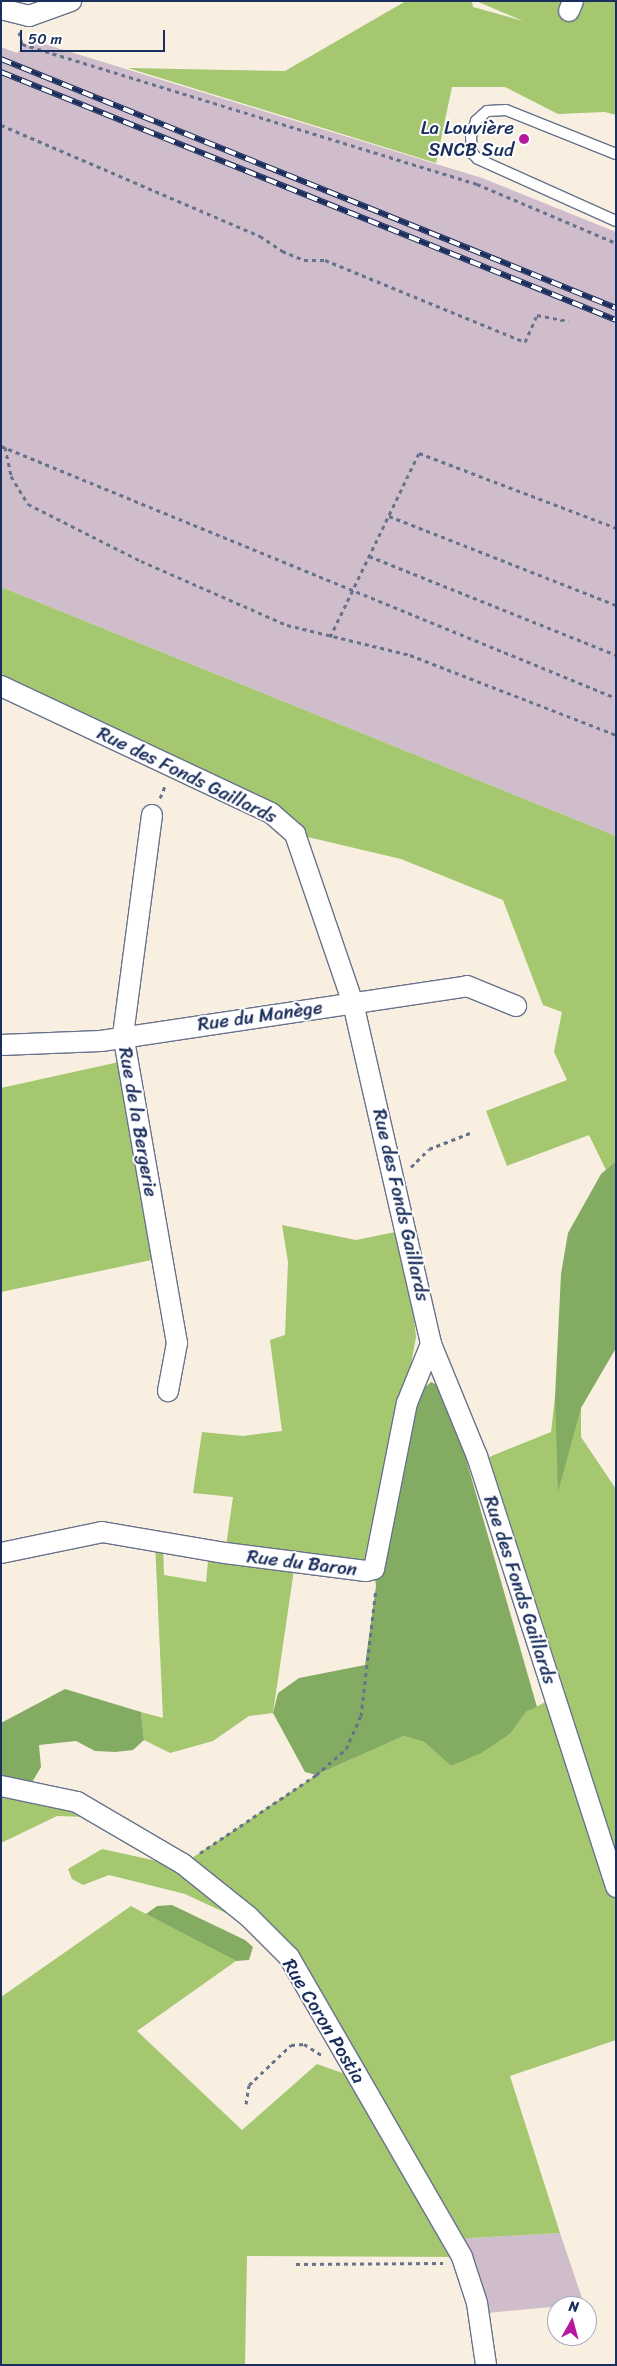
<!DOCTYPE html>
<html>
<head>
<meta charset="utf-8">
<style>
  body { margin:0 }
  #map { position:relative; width:617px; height:2366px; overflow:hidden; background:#f8efe1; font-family:Sriracha,sans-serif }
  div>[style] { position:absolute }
  .industrial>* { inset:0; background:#d0bdcc }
  .green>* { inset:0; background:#a4c770 }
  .forest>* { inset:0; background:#83ac62 }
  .path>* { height:3px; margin-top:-1.5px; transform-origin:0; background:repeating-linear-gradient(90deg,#68728c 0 4px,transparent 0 8px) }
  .roads { filter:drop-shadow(1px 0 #68728c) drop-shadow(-1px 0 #68728c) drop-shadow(0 1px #68728c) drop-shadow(0 -1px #68728c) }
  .service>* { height:10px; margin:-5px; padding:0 5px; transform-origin:5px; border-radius:5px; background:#fff }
  .minor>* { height:20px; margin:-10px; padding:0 10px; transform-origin:10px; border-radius:10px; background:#fff }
  .rail>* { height:5.5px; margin-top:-2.75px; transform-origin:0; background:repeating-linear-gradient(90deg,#fff 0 11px,#1b2f5e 0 22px); box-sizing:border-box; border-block:1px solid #1b2f5e }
  .dots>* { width:14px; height:14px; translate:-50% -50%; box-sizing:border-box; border:2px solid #fff; border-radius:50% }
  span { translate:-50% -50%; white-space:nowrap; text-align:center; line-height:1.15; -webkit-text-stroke:4px #fff; paint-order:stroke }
  .poi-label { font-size:19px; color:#1b2f5e }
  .right { translate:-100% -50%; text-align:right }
  .street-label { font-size:19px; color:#1b2f5e }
  .frame { position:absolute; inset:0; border:2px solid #1b2f5e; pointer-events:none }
  .north { position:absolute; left:547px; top:2296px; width:50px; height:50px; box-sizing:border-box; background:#fff; border:1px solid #a4acbf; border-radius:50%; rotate:7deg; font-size:14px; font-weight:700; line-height:20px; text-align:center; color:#1b2f5e }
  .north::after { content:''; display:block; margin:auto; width:18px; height:22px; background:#b5179e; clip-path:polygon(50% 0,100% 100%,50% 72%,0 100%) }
  .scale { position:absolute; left:20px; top:30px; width:145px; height:22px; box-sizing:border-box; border:2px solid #1b2f5e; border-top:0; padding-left:6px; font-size:15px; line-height:18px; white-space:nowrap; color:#1b2f5e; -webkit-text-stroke:4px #fff; paint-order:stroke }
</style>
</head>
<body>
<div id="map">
  <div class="industrial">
    <i style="clip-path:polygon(31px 40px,482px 178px,616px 232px,616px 836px,1px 587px,1px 47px,17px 53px)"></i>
    <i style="clip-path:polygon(560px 2233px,584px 2304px,487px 2313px,452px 2239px)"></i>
  </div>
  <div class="green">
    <i style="clip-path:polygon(406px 1px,472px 1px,473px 7px,523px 21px,476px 1px,616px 1px,616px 115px,605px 112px,558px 114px,505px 87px,452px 87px,436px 163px,128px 68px,285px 71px)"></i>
    <i style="clip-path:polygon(1px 587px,616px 836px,616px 1161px,606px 1170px,589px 1135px,507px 1166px,486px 1111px,567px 1080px,554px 1052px,562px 1012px,543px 1005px,503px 900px,401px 859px,295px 834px,1px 686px)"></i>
    <i style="clip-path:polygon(128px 1060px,161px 1258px,1px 1292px,1px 1088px)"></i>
    <i style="clip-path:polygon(282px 1225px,356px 1240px,405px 1230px,416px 1337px,374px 1569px,295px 1563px,273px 1713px,249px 1716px,213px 1741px,170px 1753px,144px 1740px,141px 1712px,163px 1718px,155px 1542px,163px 1544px,164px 1575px,206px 1582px,209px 1551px,225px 1553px,233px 1497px,193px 1493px,202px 1432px,243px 1436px,282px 1431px,270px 1340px,285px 1335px,288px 1262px)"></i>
    <i style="clip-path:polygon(555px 1397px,581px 1408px,581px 1437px,616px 1489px,616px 2040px,510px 2076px,560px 2233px,452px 2239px,462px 2257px,247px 2256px,245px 2365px,1px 2365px,1px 1997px,131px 1906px,236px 1961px,137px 2031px,242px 2130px,317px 2064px,348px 2075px,289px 1957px,233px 1908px,230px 1915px,185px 1894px,109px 1875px,83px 1885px,72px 1879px,68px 1869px,102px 1849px,189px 1868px,183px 1864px,316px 1775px,404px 1736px,424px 1742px,451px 1766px,511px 1733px,526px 1712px,565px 1692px,489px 1457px,551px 1432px)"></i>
    <i style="clip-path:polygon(1px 1786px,28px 1789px,88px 1817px,57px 1816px,1px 1843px)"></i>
  </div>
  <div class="forest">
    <i style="clip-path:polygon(616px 1161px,616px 1348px,581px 1408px,558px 1492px,555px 1397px,561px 1274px,568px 1233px,601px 1174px)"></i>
    <i style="clip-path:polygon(431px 1382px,446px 1389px,537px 1707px,526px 1712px,511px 1733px,481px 1753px,451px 1766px,424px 1742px,404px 1736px,316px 1775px,305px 1772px,273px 1713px,278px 1693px,299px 1678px,365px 1665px,376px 1586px,374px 1569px,407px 1403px)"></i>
    <i style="clip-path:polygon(65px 1689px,141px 1712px,144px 1740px,133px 1750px,115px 1752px,95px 1751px,76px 1741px,39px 1745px,41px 1767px,28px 1789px,1px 1786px,1px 1723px)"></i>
    <i style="clip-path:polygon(172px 1905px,245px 1940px,253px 1947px,249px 1960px,236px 1961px,146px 1914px,157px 1906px)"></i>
  </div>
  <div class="path">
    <i style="left:19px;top:32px;width:12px;rotate:76deg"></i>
    <i style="left:22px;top:44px;width:476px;rotate:17.1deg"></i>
    <i style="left:477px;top:184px;width:151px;rotate:23deg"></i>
    <i style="left:1px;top:125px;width:282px;rotate:23.2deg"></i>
    <i style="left:260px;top:236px;width:27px;rotate:34deg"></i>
    <i style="left:282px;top:251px;width:24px;rotate:22deg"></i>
    <i style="left:304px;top:260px;width:21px"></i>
    <i style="left:325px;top:260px;width:216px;rotate:22.3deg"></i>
    <i style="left:525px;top:342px;width:30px;rotate:-66deg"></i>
    <i style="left:537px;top:315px;width:32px;rotate:11deg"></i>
    <i style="left:1px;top:446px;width:665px;rotate:22.28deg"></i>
    <i style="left:5px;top:447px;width:30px;rotate:78deg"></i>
    <i style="left:11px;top:476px;width:33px;rotate:59deg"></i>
    <i style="left:28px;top:504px;width:127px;rotate:26.8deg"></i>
    <i style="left:141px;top:561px;width:159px;rotate:23.7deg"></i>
    <i style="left:287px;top:625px;width:127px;rotate:13.7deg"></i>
    <i style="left:410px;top:655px;width:221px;rotate:21.2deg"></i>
    <i style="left:389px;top:516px;width:244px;rotate:21.4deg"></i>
    <i style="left:369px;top:556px;width:266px;rotate:21.8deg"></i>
    <i style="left:330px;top:637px;width:204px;rotate:-64.2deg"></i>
    <i style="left:419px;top:453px;width:211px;rotate:20.8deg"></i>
    <i style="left:160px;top:798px;width:15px;rotate:-67deg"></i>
    <i style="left:411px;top:1167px;width:25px;rotate:-45deg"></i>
    <i style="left:429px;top:1149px;width:44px;rotate:-21.3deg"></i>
    <i style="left:200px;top:1853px;width:140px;rotate:-33.9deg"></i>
    <i style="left:316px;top:1775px;width:40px;rotate:-41deg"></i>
    <i style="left:346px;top:1749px;width:36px;rotate:-66deg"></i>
    <i style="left:361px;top:1716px;width:128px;rotate:-83.3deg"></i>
    <i style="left:246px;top:2104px;width:19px;rotate:-81deg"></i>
    <i style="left:249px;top:2085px;width:58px;rotate:-43.6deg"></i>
    <i style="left:291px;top:2045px;width:13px;rotate:-4deg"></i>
    <i style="left:304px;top:2044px;width:22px;rotate:32deg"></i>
    <i style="left:296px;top:2264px;width:147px;rotate:-0.4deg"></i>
  </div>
  <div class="roads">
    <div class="service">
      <i style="left:616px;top:154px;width:118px;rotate:-158.2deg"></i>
      <i style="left:506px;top:110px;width:19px;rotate:177deg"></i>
      <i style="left:487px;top:111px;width:15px;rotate:138deg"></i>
      <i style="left:476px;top:121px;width:16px;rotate:108deg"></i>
      <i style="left:471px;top:136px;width:17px;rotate:87deg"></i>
      <i style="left:472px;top:153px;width:8px;rotate:45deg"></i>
      <i style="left:478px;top:159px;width:151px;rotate:24.2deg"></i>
    </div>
    <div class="minor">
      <i style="left:1px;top:9px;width:29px;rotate:14deg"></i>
      <i style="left:29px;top:16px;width:45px;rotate:-19.7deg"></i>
      <i style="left:569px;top:11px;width:11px;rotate:-68deg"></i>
      <i style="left:1px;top:686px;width:298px;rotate:25.2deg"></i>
      <i style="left:271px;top:813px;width:32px;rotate:41deg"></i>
      <i style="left:295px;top:834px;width:179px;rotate:71.1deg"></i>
      <i style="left:353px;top:1003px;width:350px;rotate:77.1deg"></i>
      <i style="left:431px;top:1344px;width:121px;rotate:67.7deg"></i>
      <i style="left:477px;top:1456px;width:453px;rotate:72.1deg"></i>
      <i style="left:152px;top:815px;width:221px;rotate:97.5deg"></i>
      <i style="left:123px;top:1034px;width:314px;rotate:80.1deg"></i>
      <i style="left:177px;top:1343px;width:49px;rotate:100.6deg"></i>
      <i style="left:1px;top:1045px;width:100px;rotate:-2.3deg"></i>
      <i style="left:101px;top:1041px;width:370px;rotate:-8.5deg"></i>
      <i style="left:467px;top:986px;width:53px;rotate:22.2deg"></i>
      <i style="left:1px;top:1553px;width:103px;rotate:-11.7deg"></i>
      <i style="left:102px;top:1532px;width:125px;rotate:9.7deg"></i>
      <i style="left:225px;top:1553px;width:142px;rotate:7.3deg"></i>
      <i style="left:366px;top:1571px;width:8px;rotate:-14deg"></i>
      <i style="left:374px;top:1569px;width:169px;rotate:-78.8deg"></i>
      <i style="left:407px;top:1403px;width:64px;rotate:-67.9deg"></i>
      <i style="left:1px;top:1786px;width:78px;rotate:11.9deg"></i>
      <i style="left:77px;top:1802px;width:123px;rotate:30.3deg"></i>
      <i style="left:183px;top:1864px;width:83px;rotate:38.7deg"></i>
      <i style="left:248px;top:1916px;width:58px;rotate:45deg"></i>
      <i style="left:289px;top:1957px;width:346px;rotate:60deg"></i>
      <i style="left:462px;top:2257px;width:48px;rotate:71.9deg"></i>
      <i style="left:477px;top:2303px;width:63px;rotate:81.7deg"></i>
    </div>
  </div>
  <div class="rail">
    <i style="left:1px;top:59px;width:663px;rotate:22.04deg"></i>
    <i style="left:1px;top:72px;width:663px;rotate:21.96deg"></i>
  </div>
  <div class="dots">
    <i style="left:524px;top:139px;background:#b5179e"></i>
  </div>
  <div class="poi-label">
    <span class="right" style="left:514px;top:139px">La Louvière<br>SNCB Sud</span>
  </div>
  <div class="street-label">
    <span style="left:187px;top:775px;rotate:26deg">Rue des Fonds Gaillards</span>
    <span style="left:260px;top:1016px;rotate:-8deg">Rue du Manège</span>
    <span style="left:138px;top:1122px;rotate:80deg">Rue de la Bergerie</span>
    <span style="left:401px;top:1205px;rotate:77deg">Rue des Fonds Gaillards</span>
    <span style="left:302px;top:1563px;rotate:7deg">Rue du Baron</span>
    <span style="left:520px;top:1590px;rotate:72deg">Rue des Fonds Gaillards</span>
    <span style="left:324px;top:2021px;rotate:59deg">Rue Coron Postia</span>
  </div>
  <div class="frame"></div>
  <div class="north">N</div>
  <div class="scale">50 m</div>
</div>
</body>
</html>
